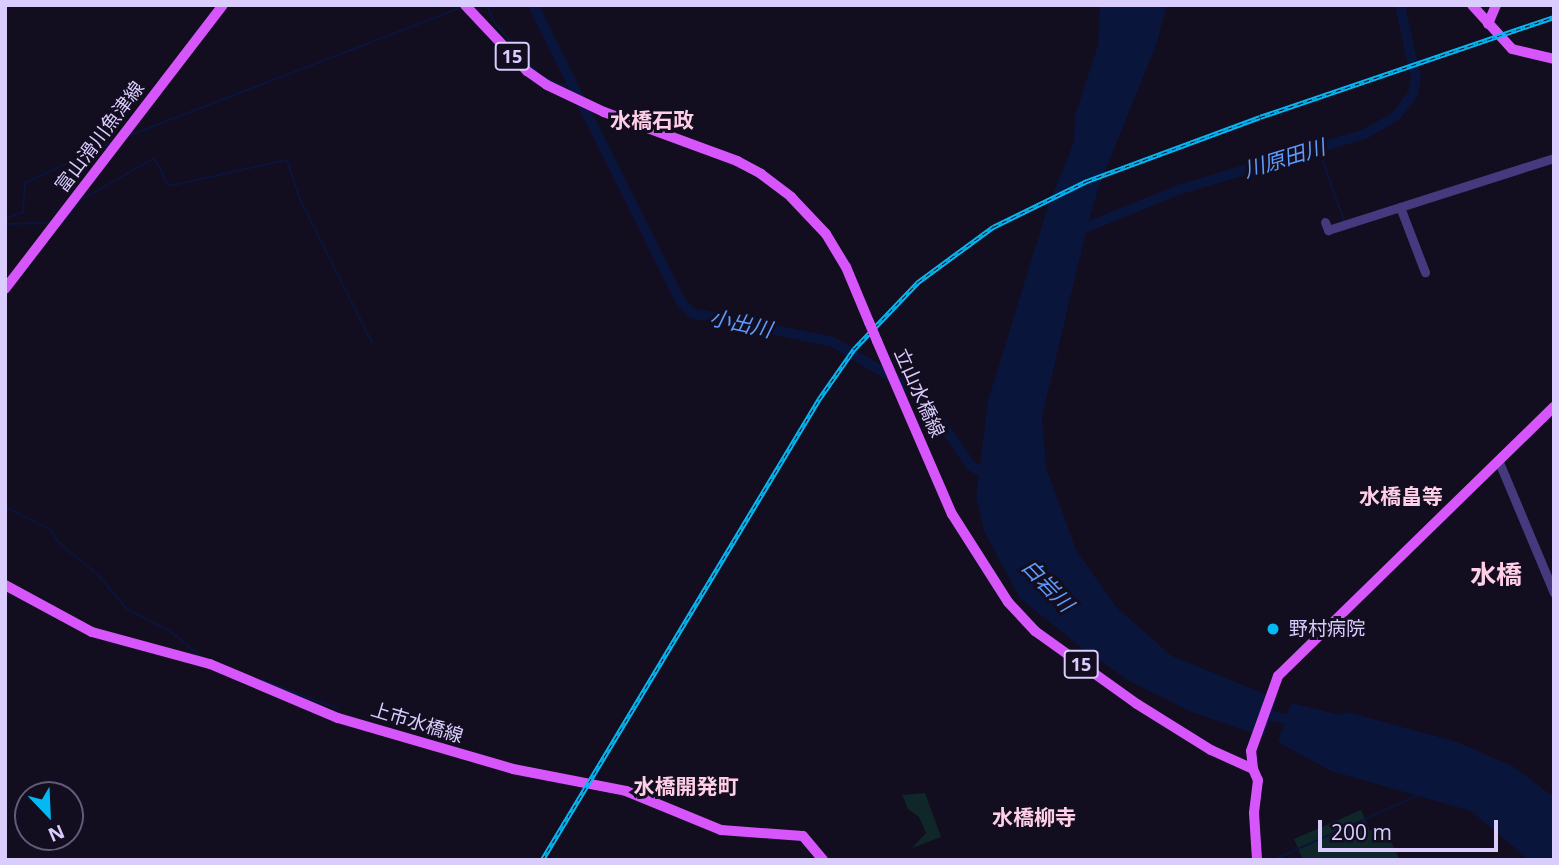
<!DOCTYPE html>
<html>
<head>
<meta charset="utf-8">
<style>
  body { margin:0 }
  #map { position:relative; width:1559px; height:865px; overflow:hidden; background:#130d20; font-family:"Open Sans","Noto Sans JP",sans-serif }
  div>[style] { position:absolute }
  .green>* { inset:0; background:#10272a }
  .water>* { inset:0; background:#0a153c }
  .stream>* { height:2px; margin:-1px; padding:0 1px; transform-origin:1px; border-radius:1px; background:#0a153c }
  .river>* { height:10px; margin:-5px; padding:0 5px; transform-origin:5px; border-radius:5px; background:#0a153c }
  .minor>* { height:9px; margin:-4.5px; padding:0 4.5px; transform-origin:4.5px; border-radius:4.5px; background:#46397e }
  .major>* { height:10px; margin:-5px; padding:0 5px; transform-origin:5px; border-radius:5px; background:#d756fc }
  .rail>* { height:4.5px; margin-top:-2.25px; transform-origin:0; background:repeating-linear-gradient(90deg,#130d20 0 5px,#04b8f3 0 10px); box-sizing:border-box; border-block:2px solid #04b8f3 }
  .major-bridge>* { height:10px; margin:-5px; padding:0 5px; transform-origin:5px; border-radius:5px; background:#d756fc }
  .dots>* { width:19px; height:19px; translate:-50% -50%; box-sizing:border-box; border:4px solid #130d20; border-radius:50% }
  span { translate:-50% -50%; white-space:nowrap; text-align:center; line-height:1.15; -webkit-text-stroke:6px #130d20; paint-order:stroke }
  .shield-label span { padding:2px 5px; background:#130d20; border:2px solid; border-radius:5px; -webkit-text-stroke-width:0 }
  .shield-label { font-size:18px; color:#dacdfe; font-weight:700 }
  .street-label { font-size:19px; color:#dacdfe }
  .poi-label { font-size:19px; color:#dacdfe }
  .left { translate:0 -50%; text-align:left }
  .neighbourhood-label { font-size:21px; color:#fecfe6; font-weight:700 }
  .water-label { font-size:21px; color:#5d9bfc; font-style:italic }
  .district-label { font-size:26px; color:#fecfe6; font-weight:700 }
  .frame { position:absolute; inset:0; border:7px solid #dacdfe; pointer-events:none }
  .north { position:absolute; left:14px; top:781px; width:70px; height:70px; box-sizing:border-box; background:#130d20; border:2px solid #635a79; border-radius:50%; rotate:157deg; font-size:19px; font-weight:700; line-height:28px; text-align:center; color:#dacdfe }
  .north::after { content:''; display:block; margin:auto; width:24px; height:32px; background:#04b8f3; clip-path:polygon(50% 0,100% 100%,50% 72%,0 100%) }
  .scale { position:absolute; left:1318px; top:820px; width:180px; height:32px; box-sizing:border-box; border:4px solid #dacdfe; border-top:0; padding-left:9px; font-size:21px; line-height:24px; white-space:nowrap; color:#dacdfe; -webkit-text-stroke:5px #130d20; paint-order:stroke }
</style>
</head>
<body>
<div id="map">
  <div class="green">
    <i style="clip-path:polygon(925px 793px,941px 837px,912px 848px,926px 833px,919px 817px,908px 809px,902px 795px)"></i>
    <i style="clip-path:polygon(1361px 810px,1370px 831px,1383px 826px,1400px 860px,1303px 860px,1294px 839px)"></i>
  </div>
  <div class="water">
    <i style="clip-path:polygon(1100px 5px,1165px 5px,1165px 12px,1156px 45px,1099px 186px,1086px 231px,1042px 417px,1046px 468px,1077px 552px,1118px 609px,1172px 656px,1277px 699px,1264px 737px,1192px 712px,1129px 681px,1078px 645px,1020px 598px,984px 531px,976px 496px,988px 401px,1048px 206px,1074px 142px,1075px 116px,1098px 45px)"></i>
    <i style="clip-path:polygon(1291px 703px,1340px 715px,1347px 712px,1457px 742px,1514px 767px,1554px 797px,1554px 860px,1529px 860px,1471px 811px,1331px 771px,1278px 742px)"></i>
  </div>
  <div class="stream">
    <i style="left:487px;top:5px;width:18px;rotate:68deg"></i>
    <i style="left:494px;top:22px;width:65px;rotate:49.4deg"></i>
    <i style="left:546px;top:78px;width:17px;rotate:24deg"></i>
    <i style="left:562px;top:85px;width:9px"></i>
    <i style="left:128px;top:136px;width:358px;rotate:-21.1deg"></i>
    <i style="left:1318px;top:147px;width:78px;rotate:70.6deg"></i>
    <i style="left:5px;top:219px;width:19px;rotate:-21deg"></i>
    <i style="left:23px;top:212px;width:29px;rotate:-86deg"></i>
    <i style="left:25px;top:183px;width:97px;rotate:-25deg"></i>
    <i style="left:62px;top:223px;width:28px;rotate:-52deg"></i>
    <i style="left:79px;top:201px;width:86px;rotate:-29.8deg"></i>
    <i style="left:154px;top:158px;width:30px;rotate:62deg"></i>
    <i style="left:168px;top:184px;width:6px;rotate:9deg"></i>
    <i style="left:174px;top:185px;width:116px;rotate:-12.5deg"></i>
    <i style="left:287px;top:160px;width:41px;rotate:71.6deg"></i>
    <i style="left:300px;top:199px;width:160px;rotate:63.3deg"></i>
    <i style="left:5px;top:224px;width:45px;rotate:-1.3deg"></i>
    <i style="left:5px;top:507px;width:52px;rotate:26.1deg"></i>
    <i style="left:52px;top:530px;width:13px;rotate:63deg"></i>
    <i style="left:58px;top:542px;width:50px;rotate:39.4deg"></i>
    <i style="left:97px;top:574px;width:46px;rotate:49.4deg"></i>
    <i style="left:127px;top:609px;width:48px;rotate:27.1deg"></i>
    <i style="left:170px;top:631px;width:39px;rotate:40deg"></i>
    <i style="left:261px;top:680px;width:83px;rotate:20.4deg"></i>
    <i style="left:1273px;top:860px;width:160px;rotate:-24deg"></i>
  </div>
  <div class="river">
    <i style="left:533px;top:5px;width:332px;rotate:63.5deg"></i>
    <i style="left:681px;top:302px;width:16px;rotate:45deg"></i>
    <i style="left:692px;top:313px;width:144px;rotate:11.6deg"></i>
    <i style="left:833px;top:342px;width:105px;rotate:31deg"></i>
    <i style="left:923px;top:396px;width:85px;rotate:55.6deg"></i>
    <i style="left:971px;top:466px;width:19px;rotate:28deg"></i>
    <i style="left:1075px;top:232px;width:111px;rotate:-22.2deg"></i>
    <i style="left:1178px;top:190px;width:195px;rotate:-16.7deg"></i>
    <i style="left:1365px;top:134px;width:36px;rotate:-30deg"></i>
    <i style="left:1396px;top:116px;width:28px;rotate:-52deg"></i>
    <i style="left:1413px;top:94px;width:16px;rotate:-79deg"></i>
    <i style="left:1416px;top:78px;width:75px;rotate:-102.4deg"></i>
    <i style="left:1257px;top:713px;width:44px;rotate:11.8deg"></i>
  </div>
  <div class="minor">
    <i style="left:1400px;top:207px;width:70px;rotate:69deg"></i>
    <i style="left:1325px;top:222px;width:9px;rotate:69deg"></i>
    <i style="left:1328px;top:230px;width:237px;rotate:-17.7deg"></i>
    <i style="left:1499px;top:462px;width:142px;rotate:67.2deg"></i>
  </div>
  <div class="major">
    <i style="left:465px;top:5px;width:91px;rotate:46.8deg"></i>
    <i style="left:527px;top:71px;width:24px;rotate:35deg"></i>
    <i style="left:547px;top:85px;width:63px;rotate:25.3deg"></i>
    <i style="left:604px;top:112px;width:142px;rotate:20.2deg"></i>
    <i style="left:737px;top:161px;width:27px;rotate:28deg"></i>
    <i style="left:761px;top:174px;width:38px;rotate:37deg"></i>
    <i style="left:791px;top:197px;width:51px;rotate:46.6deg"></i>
    <i style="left:826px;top:234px;width:39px;rotate:59deg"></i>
    <i style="left:846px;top:267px;width:60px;rotate:67.3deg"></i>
    <i style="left:1472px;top:5px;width:59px;rotate:47.7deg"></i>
    <i style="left:1512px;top:49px;width:43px;rotate:13.4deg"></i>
    <i style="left:1488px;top:24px;width:21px;rotate:-67deg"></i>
    <i style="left:5px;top:289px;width:358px;rotate:-52.5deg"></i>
    <i style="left:877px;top:341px;width:189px;rotate:66.6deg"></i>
    <i style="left:952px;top:514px;width:104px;rotate:57.5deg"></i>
    <i style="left:1008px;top:602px;width:40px;rotate:47deg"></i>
    <i style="left:1035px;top:631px;width:125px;rotate:35.6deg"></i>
    <i style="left:1137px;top:704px;width:87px;rotate:31.9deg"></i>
    <i style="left:1211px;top:750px;width:46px;rotate:24.3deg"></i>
    <i style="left:1253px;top:769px;width:12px;rotate:66deg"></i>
    <i style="left:1258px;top:780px;width:33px;rotate:97deg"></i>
    <i style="left:1254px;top:813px;width:47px;rotate:86.3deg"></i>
    <i style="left:5px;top:585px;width:99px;rotate:28.4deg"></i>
    <i style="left:92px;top:632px;width:122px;rotate:15.2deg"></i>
    <i style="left:210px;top:664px;width:139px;rotate:22.9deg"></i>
    <i style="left:338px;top:718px;width:182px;rotate:16.2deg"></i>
    <i style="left:513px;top:769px;width:115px;rotate:11deg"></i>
    <i style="left:626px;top:791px;width:103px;rotate:22.3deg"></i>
    <i style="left:721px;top:830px;width:82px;rotate:4.2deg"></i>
    <i style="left:803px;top:836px;width:31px;rotate:50deg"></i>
    <i style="left:1253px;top:769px;width:18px;rotate:-96deg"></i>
    <i style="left:1251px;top:751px;width:80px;rotate:-70.2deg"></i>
    <i style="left:1278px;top:676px;width:385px;rotate:-44.3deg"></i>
  </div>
  <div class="rail">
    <i style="left:542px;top:860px;width:538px;rotate:-59deg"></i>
    <i style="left:819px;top:399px;width:61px;rotate:-55deg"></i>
    <i style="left:854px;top:349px;width:93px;rotate:-46.3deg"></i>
    <i style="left:918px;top:282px;width:93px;rotate:-36.3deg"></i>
    <i style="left:993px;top:227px;width:105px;rotate:-26.1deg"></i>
    <i style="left:1087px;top:181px;width:184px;rotate:-20.3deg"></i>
    <i style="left:1260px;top:117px;width:311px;rotate:-18.8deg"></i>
  </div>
  <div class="major-bridge">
    <i style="left:869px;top:322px;width:21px;rotate:67deg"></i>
  </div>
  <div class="dots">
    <i style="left:1273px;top:629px;background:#04b8f3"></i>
  </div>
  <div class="shield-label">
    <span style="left:512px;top:56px">15</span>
    <span style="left:1081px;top:664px">15</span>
  </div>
  <div class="street-label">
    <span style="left:100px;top:137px;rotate:-53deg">富山滑川魚津線</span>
    <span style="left:919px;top:393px;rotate:66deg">立山水橋線</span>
    <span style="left:417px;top:723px;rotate:17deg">上市水橋線</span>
  </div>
  <div class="poi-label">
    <span class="left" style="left:1289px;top:629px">野村病院</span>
  </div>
  <div class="neighbourhood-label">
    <span style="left:652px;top:120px">水橋石政</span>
    <span style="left:1401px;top:496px">水橋畠等</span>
    <span style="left:686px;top:786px">水橋開発町</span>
    <span style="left:1034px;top:817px">水橋柳寺</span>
  </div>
  <div class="water-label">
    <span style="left:1284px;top:158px;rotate:-17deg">川原田川</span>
    <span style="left:741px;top:323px;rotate:12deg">小出川</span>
    <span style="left:1048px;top:585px;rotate:46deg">白岩川</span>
  </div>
  <div class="district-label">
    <span style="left:1496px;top:575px">水橋</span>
  </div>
  <div class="frame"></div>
  <div class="north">N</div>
  <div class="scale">200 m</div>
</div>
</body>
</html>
